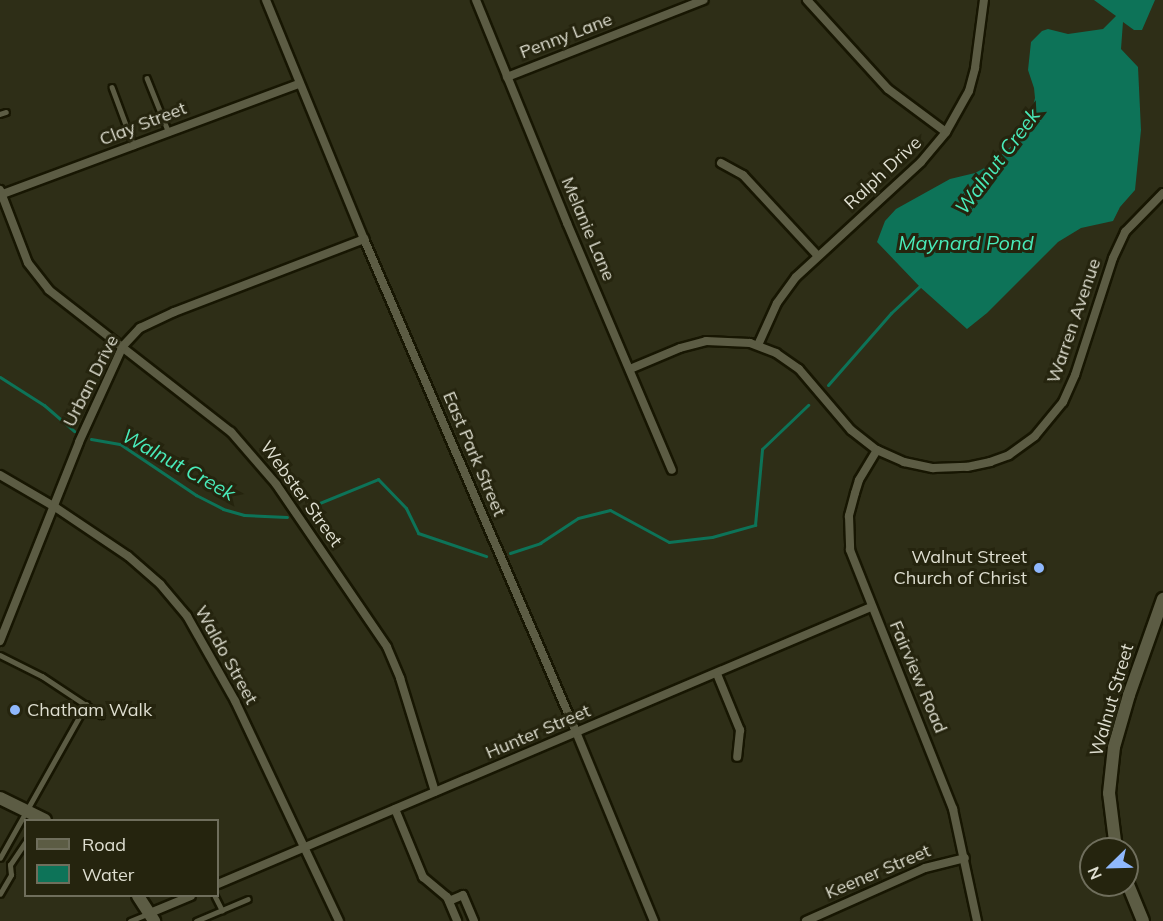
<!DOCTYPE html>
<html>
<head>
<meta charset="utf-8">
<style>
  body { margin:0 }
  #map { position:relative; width:1163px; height:921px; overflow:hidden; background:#2e2e17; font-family:Mulish,sans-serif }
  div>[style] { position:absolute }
  .water>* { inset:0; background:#0d7358 }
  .stream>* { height:3px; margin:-1.5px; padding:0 1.5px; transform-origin:1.5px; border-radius:1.5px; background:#0d7358 }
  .roads { filter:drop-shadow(2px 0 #171602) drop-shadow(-2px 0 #171602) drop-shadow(0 2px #171602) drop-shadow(0 -2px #171602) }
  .lane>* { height:4.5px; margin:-2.25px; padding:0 2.25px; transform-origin:2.25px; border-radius:2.25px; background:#5c5c44 }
  .street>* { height:8px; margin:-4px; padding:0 4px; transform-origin:4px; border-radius:4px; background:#5c5c44 }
  .secondary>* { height:12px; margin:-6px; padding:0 6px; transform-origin:6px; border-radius:6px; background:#5c5c44 }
  .dots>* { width:16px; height:16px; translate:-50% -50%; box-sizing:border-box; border:3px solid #25240e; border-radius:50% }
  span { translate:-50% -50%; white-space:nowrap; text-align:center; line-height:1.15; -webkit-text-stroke:6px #25240e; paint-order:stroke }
  .street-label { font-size:18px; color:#deded0 }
  .poi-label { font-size:18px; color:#deded0 }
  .right { translate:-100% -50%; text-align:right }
  .left { translate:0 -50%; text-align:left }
  .water-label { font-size:20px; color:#49ebba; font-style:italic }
  .legend { position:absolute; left:24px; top:819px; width:195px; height:78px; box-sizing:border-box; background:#25240e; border:2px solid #6f6e5c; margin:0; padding:8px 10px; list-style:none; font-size:18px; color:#deded0 }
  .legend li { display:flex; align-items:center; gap:12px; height:30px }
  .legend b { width:30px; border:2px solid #6f6e5c }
  .north { position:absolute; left:1079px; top:837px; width:60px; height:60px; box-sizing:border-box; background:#25240e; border:2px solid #6f6e5c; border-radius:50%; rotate:247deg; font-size:16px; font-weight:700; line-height:24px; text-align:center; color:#deded0 }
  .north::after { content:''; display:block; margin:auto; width:21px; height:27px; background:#8fb8fd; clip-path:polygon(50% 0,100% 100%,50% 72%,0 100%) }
</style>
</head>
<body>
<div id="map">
  <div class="water">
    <i style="clip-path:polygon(1094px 0,1155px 0,1142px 30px,1134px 30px,1123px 22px,1121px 49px,1138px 67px,1141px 130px,1135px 190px,1120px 207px,1113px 221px,1081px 228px,1058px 242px,987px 313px,967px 329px,920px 287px,877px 242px,885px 221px,896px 209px,950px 179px,975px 173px,990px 165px,1016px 142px,1029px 122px,1035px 98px,1034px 88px,1028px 70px,1031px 42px,1042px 31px,1048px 29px,1068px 34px,1103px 29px,1116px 16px)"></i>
  </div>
  <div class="stream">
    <i style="left:0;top:377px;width:52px;rotate:32.5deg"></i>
    <i style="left:44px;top:405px;width:40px;rotate:41deg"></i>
    <i style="left:828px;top:385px;width:96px;rotate:-48.8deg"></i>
    <i style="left:891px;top:313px;width:42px;rotate:-43.1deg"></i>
    <i style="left:91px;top:439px;width:29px;rotate:10deg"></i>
    <i style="left:120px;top:444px;width:92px;rotate:33.9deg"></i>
    <i style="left:196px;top:495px;width:30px;rotate:27deg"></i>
    <i style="left:223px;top:509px;width:22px;rotate:16deg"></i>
    <i style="left:244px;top:515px;width:43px;rotate:2.7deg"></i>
    <i style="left:305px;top:509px;width:79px;rotate:-22.3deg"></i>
    <i style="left:378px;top:479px;width:40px;rotate:46deg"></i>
    <i style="left:406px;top:508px;width:28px;rotate:64deg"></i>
    <i style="left:418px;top:533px;width:72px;rotate:18.7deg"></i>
    <i style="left:510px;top:553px;width:32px;rotate:-18deg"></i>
    <i style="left:540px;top:543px;width:45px;rotate:-33.3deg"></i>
    <i style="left:578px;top:518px;width:33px;rotate:-14deg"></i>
    <i style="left:610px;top:510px;width:67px;rotate:28.5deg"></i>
    <i style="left:669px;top:542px;width:43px;rotate:-6.6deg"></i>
    <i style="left:712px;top:537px;width:45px;rotate:-15.6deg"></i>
    <i style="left:755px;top:525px;width:76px;rotate:-84.7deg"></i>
    <i style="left:762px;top:449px;width:64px;rotate:-43.7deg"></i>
  </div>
  <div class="roads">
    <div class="lane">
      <i style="left:147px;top:78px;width:59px;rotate:68.2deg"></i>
      <i style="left:112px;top:87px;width:63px;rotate:69.6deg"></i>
      <i style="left:0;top:114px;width:6px;rotate:-18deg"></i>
      <i style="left:0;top:655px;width:47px;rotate:26.6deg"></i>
      <i style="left:42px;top:676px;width:71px;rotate:33.5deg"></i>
      <i style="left:0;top:858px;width:176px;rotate:-60.7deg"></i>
      <i style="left:0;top:894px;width:22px;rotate:-60deg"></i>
      <i style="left:11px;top:875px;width:10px;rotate:-96deg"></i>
      <i style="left:10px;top:865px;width:29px;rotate:-56deg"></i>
      <i style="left:215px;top:896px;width:16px;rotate:63deg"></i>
      <i style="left:130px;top:921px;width:18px;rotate:-22deg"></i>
      <i style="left:196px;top:921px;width:56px;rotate:-22.9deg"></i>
    </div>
    <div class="street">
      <i style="left:266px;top:0;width:258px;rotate:67.7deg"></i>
      <i style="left:364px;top:239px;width:531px;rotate:66.72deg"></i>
      <i style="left:574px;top:727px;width:210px;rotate:67.6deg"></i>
      <i style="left:476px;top:0;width:241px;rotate:67.8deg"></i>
      <i style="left:567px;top:223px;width:268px;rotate:67deg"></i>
      <i style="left:807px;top:0;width:120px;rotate:47.7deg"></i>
      <i style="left:888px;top:89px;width:72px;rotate:36.6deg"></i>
      <i style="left:507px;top:77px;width:211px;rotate:-21.4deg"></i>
      <i style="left:721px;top:163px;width:25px;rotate:29deg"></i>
      <i style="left:743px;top:175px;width:109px;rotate:47.2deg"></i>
      <i style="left:0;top:190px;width:78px;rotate:69deg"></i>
      <i style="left:28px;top:263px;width:34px;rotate:52deg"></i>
      <i style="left:49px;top:290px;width:231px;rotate:38deg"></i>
      <i style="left:231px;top:432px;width:69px;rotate:49.1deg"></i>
      <i style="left:276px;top:484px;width:197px;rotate:55.7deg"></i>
      <i style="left:387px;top:647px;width:34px;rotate:67deg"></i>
      <i style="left:400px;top:678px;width:119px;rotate:72.9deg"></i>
      <i style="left:0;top:195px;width:318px;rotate:-20.4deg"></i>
      <i style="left:758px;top:345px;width:46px;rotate:-65.7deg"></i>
      <i style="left:777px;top:303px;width:32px;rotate:-54deg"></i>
      <i style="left:796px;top:277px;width:170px;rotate:-42.6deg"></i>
      <i style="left:921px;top:162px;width:39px;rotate:-50deg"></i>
      <i style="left:946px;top:132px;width:47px;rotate:-60.7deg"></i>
      <i style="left:969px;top:91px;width:24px;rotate:-75deg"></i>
      <i style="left:975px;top:68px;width:69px;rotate:-82.5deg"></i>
      <i style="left:630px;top:369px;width:54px;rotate:-22.8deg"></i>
      <i style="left:680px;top:348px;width:27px;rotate:-15deg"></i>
      <i style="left:706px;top:341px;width:44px;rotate:2.6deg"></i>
      <i style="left:750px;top:343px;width:28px;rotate:21deg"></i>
      <i style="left:776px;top:353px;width:28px;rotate:35deg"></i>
      <i style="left:799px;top:369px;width:80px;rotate:49.6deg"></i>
      <i style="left:851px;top:430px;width:33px;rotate:38deg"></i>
      <i style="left:877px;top:450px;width:30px;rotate:24deg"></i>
      <i style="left:904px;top:462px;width:30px;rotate:12deg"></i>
      <i style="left:933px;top:468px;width:34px;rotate:-2deg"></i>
      <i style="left:967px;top:467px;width:24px;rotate:-12deg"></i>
      <i style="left:990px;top:462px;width:20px;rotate:-20deg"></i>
      <i style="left:1009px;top:455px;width:32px;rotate:-36deg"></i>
      <i style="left:1035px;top:436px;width:44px;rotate:-50.5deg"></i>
      <i style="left:1063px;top:402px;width:30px;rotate:-66deg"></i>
      <i style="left:1075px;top:375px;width:123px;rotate:-72deg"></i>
      <i style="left:1113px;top:258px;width:29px;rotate:-65deg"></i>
      <i style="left:1125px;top:232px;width:54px;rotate:-45.7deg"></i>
      <i style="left:877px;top:450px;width:35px;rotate:121deg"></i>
      <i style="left:859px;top:480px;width:14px;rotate:107deg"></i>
      <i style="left:855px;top:493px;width:24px;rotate:105deg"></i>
      <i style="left:849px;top:516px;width:34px;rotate:88deg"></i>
      <i style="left:850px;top:550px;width:279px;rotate:68.3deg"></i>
      <i style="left:953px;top:809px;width:115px;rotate:77.9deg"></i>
      <i style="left:0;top:475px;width:64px;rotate:30.2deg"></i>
      <i style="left:55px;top:507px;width:88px;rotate:33.9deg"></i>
      <i style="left:128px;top:556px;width:43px;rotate:41.2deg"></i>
      <i style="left:160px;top:584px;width:42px;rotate:49.8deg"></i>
      <i style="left:187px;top:616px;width:98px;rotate:60.5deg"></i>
      <i style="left:235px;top:701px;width:243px;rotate:64.7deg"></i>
      <i style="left:0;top:641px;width:214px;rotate:-68.3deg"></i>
      <i style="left:79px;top:442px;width:106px;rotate:-65.4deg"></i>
      <i style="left:123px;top:346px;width:25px;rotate:-47deg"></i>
      <i style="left:140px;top:328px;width:38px;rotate:-25deg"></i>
      <i style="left:174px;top:312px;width:204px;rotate:-21deg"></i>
      <i style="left:717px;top:674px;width:61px;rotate:67.7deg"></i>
      <i style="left:740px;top:730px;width:27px;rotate:96deg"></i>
      <i style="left:395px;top:809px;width:74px;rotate:67.6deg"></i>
      <i style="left:423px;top:877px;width:31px;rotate:40deg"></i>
      <i style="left:447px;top:897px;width:26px;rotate:67deg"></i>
      <i style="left:218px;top:884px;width:709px;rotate:-22.99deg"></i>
      <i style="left:449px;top:901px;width:15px;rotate:-23deg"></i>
      <i style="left:463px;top:895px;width:28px;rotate:67deg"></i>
      <i style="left:150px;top:913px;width:44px;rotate:-22.5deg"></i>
      <i style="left:806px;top:921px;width:130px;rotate:-24deg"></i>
      <i style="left:925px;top:868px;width:41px;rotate:-14deg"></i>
    </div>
    <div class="secondary">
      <i style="left:0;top:798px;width:50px;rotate:26.1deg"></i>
      <i style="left:1116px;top:849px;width:56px;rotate:-97.1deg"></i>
      <i style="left:1109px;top:793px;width:46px;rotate:-83.8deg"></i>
      <i style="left:1114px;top:747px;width:54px;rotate:-73.9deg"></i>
      <i style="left:1129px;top:695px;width:102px;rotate:-70.5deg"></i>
      <i style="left:1127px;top:882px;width:42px;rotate:67.7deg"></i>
      <i style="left:138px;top:896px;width:30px;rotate:57deg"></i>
    </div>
  </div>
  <div class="dots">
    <i style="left:1039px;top:568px;background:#8fb8fd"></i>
    <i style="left:15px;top:710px;background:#8fb8fd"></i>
  </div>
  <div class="street-label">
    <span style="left:566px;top:36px;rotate:-21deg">Penny Lane</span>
    <span style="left:143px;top:124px;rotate:-21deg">Clay Street</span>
    <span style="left:883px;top:173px;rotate:-43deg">Ralph Drive</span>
    <span style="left:588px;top:229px;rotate:67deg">Melanie Lane</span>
    <span style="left:1074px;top:321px;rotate:-71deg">Warren Avenue</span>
    <span style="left:91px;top:381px;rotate:-63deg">Urban Drive</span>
    <span style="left:474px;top:454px;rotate:67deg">East Park Street</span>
    <span style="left:301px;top:494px;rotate:54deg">Webster Street</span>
    <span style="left:226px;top:655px;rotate:61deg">Waldo Street</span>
    <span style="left:918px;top:677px;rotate:67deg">Fairview Road</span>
    <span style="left:1112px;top:700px;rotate:-74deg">Walnut Street</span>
    <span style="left:538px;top:732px;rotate:-23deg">Hunter Street</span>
    <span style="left:878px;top:872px;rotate:-23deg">Keener Street</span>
  </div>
  <div class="poi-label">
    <span class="right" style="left:1027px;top:568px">Walnut Street<br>Church of Christ</span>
    <span class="left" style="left:27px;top:710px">Chatham Walk</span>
  </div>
  <div class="water-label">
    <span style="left:997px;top:161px;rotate:-53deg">Walnut Creek</span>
    <span style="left:966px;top:242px">Maynard Pond</span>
    <span style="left:179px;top:464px;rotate:29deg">Walnut Creek</span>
  </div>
  <ul class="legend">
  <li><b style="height:8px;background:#5c5c44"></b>Road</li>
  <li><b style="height:16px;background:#0d7358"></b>Water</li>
  </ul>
  <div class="north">N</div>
</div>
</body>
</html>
